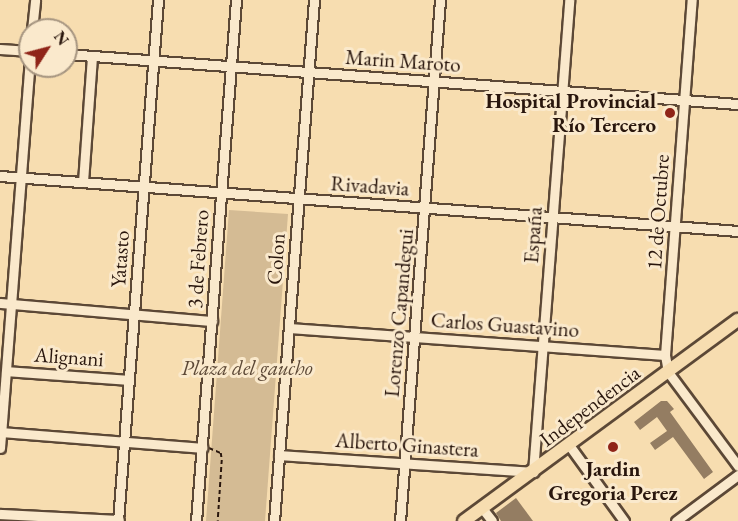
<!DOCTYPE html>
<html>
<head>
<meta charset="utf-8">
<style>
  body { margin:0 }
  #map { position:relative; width:738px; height:521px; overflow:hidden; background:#f7ddb0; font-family:"EB Garamond",serif }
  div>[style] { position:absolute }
  .green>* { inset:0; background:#d4bb94 }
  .building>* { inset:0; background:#947d62 }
  .path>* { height:1.5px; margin-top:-0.75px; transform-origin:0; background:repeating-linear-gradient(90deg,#29160d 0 4.5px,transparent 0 7.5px) }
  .roads { filter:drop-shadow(2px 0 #5c4836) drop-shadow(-2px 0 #5c4836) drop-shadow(0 2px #5c4836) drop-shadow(0 -2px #5c4836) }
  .minor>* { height:9px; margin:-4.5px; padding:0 4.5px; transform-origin:4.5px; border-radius:4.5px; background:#fae9cc }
  .major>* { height:12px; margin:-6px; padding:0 6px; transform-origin:6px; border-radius:6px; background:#f7ddb0 }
  .dots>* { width:16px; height:16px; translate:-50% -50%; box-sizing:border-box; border:3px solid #fae9cc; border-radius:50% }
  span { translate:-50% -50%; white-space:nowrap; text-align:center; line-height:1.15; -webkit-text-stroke:6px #fae9cc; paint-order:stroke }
  .street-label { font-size:21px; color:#29160d }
  .poi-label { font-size:21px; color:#29160d; font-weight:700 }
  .right { translate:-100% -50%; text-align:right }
  .park-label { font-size:21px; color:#5c4836; font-style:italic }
  .north { position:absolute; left:18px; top:18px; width:60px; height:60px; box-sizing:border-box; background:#fae9cc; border:2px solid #a69580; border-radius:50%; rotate:54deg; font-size:16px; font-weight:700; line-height:24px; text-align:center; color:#29160d }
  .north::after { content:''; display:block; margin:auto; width:21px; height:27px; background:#8f2418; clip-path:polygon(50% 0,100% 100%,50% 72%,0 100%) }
</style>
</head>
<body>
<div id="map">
  <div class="green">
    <i style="clip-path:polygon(229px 210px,288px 214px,265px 521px,206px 521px)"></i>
  </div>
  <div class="building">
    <i style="clip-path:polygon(661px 401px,667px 401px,674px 409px,670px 412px,713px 472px,704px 479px,673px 437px,655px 450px,650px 443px,667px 431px,657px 417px,640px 430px,634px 422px)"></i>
    <i style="clip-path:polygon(516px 498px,533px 521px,501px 521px,496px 513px)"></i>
  </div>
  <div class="path">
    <i style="left:209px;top:448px;width:13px;rotate:23deg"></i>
    <i style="left:221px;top:453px;width:7px;rotate:82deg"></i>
    <i style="left:222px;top:460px;width:61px;rotate:93.8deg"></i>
  </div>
  <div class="roads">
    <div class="minor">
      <i style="left:32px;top:30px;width:30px;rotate:-84deg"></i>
      <i style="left:0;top:49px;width:30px;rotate:4deg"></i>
      <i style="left:66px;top:54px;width:674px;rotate:4.26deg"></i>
      <i style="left:0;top:176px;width:740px;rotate:4.26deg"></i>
      <i style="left:83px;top:182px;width:126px;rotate:-85.9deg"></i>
      <i style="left:0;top:303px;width:213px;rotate:4.9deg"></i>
      <i style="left:289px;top:328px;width:377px;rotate:4.1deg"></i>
      <i style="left:665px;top:355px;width:17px;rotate:80deg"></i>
      <i style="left:668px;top:372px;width:117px;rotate:53.3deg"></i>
      <i style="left:665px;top:355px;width:356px;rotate:-85.7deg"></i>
      <i style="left:6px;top:371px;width:123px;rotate:4.2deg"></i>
      <i style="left:0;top:432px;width:203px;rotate:4.5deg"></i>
      <i style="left:569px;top:445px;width:94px;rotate:54.1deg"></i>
      <i style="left:0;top:448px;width:390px;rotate:-85.6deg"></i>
      <i style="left:279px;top:455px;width:255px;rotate:3.8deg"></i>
      <i style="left:533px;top:472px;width:473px;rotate:-85.6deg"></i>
      <i style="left:482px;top:508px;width:16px;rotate:52deg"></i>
      <i style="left:0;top:514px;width:119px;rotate:2.9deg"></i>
      <i style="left:118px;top:521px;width:523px;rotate:-85.61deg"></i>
      <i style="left:196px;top:521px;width:523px;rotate:-85.61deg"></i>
      <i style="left:274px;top:521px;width:523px;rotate:-85.61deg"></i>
      <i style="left:400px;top:521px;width:523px;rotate:-85.61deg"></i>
      <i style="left:676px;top:521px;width:77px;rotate:-36.6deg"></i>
    </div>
    <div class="major">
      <i style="left:464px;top:521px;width:340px;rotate:-36.3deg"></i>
    </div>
  </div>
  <div class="dots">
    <i style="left:670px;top:113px;background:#8f2418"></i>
    <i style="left:613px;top:447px;background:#8f2418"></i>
  </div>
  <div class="street-label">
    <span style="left:403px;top:61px;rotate:4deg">Marin Maroto</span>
    <span style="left:370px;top:186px;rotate:4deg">Rivadavia</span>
    <span style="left:658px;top:212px;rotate:-86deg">12 de Octubre</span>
    <span style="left:533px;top:235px;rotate:-86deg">España</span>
    <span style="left:120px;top:259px;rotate:-86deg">Yatasto</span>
    <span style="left:198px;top:259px;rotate:-86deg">3 de Febrero</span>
    <span style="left:276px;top:259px;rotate:-86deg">Colon</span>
    <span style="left:399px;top:313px;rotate:-85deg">Lorenzo Capandegui</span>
    <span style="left:505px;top:325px;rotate:4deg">Carlos Guastavino</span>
    <span style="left:69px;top:357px;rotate:4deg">Alignani</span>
    <span style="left:590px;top:406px;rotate:-37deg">Independencia</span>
    <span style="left:407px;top:445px;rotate:4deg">Alberto Ginastera</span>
  </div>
  <div class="poi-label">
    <span class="right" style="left:656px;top:113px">Hospital Provincial<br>Río Tercero</span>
    <span style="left:613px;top:481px">Jardin<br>Gregoria Perez</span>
  </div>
  <div class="park-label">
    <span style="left:247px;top:368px">Plaza del gaucho</span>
  </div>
  <div class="north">N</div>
</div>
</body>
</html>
